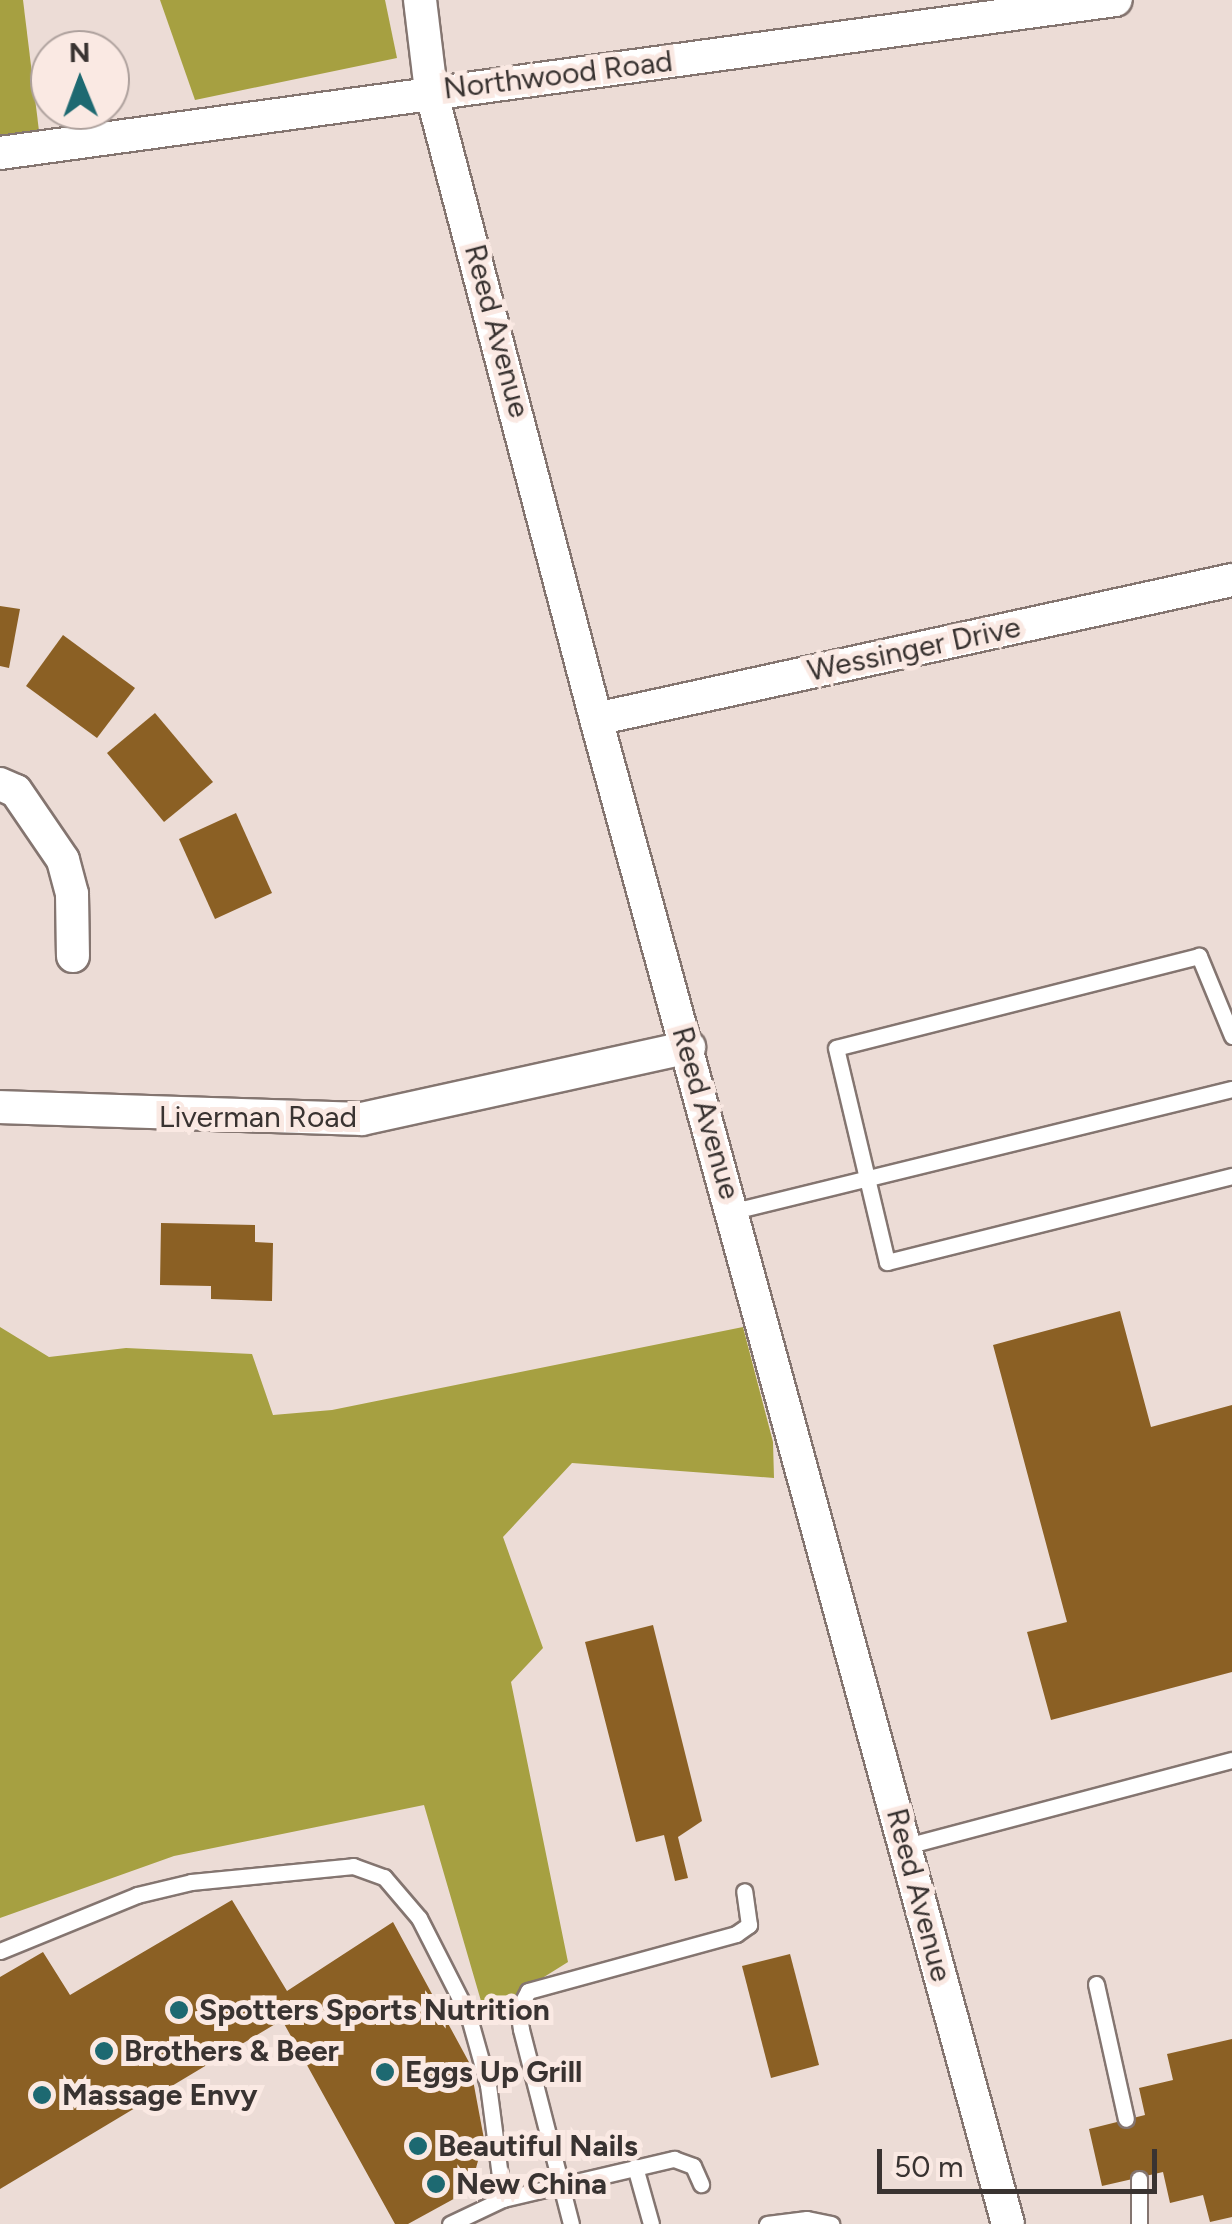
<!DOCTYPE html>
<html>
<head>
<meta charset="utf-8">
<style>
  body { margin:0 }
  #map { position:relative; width:1232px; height:2224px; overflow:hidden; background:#ecdcd6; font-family:Figtree,sans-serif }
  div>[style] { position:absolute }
  .forest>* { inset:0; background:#a6a041 }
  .building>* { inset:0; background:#8b6024 }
  .roads { filter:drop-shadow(2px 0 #847570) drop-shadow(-2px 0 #847570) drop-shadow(0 2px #847570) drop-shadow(0 -2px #847570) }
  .service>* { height:15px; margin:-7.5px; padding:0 7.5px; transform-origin:7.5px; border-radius:7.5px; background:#fff }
  .minor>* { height:32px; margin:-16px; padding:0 16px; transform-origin:16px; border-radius:16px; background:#fff }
  .dots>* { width:28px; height:28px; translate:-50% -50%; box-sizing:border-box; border:5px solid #fae9e3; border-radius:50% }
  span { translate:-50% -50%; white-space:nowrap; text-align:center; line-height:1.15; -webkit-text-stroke:10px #fae9e3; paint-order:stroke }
  .street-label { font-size:30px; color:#393331 }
  .poi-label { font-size:30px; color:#393331; font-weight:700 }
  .left { translate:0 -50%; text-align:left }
  .north { position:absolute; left:30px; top:30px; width:100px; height:100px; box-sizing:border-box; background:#fae9e3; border:2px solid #ada09c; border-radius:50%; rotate:359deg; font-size:28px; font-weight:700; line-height:40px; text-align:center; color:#393331 }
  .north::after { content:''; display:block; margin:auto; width:35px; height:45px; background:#1d6971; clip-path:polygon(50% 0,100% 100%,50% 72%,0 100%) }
  .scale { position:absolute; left:877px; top:2149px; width:280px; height:45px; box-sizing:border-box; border:5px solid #393331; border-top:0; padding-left:12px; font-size:30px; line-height:35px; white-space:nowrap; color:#393331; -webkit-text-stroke:8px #fae9e3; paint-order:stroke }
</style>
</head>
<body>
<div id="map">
  <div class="forest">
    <i style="clip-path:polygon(0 0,23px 0,39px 131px,0 139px)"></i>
    <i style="clip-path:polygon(160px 0,385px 0,397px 58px,195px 100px)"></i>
    <i style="clip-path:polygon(0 1327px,49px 1357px,126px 1348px,252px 1354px,273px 1415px,332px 1410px,743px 1327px,773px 1442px,774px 1478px,572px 1463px,503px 1537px,543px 1648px,511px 1682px,568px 1962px,512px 1997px,481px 2001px,424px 1805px,174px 1856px,0 1918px)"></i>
  </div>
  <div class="building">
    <i style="clip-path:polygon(0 606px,20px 609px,9px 668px,0 666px)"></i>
    <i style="clip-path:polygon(63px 635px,135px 688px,97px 738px,26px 686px)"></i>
    <i style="clip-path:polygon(155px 713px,213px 782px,164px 822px,107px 753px)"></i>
    <i style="clip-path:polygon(236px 813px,272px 893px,215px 919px,179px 839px)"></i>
    <i style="clip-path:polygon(161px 1223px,255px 1225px,255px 1242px,273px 1243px,272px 1301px,211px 1299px,211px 1286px,160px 1285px)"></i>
    <i style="clip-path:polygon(1120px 1311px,1151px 1427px,1232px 1405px,1232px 1672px,1051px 1720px,1027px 1632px,1067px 1622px,993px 1345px)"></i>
    <i style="clip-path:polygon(653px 1625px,702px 1821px,678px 1837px,688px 1878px,675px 1881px,664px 1835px,636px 1842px,585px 1642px)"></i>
    <i style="clip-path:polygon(232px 1900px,287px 1991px,393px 1922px,470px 2064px,484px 2139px,470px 2190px,408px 2224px,395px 2224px,282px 2020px,0 2189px,0 1977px,43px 1952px,70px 1995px)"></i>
    <i style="clip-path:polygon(790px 1954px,819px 2065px,771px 2078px,742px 1966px)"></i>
    <i style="clip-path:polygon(1232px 2039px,1232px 2217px,1210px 2222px,1203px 2195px,1170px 2203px,1163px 2172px,1102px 2186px,1089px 2129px,1145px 2115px,1139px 2088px,1173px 2080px,1167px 2054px)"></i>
  </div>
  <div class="roads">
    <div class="service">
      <i style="left:1232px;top:1036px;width:87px;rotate:-112.4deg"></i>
      <i style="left:1199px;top:956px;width:374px;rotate:165.8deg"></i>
      <i style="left:836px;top:1048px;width:220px;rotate:76.6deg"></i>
      <i style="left:887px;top:1262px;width:356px;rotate:-14deg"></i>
      <i style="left:734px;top:1211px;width:513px;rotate:-13.77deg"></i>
      <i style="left:906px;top:1846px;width:337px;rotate:-14.8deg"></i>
      <i style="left:0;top:1951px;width:148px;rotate:-22.2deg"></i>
      <i style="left:137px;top:1895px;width:56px;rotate:-13.5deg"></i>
      <i style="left:191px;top:1882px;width:163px;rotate:-5.6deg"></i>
      <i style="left:353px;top:1866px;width:33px;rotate:20deg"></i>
      <i style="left:384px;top:1877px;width:54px;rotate:49.5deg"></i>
      <i style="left:419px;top:1918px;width:108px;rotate:63deg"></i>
      <i style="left:468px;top:2014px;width:74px;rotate:74.3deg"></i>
      <i style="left:488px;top:2085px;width:115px;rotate:82.5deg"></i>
      <i style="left:1096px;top:1984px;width:138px;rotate:77.5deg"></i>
      <i style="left:635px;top:2167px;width:59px;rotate:74.3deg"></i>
      <i style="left:450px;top:2224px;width:59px;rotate:-25.3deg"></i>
      <i style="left:503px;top:2199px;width:176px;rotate:-13.2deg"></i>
      <i style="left:674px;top:2159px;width:20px;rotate:20deg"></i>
      <i style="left:693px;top:2166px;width:20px;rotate:66deg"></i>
      <i style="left:571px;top:2224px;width:201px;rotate:-104.4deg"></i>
      <i style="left:521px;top:2029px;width:19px;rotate:-99deg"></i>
      <i style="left:518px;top:2010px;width:21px;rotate:-62deg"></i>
      <i style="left:528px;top:1991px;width:216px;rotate:-15.3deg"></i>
      <i style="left:736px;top:1934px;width:16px;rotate:-35deg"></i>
      <i style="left:749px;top:1925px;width:34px;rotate:-98deg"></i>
      <i style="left:767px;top:2224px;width:40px;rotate:-7.1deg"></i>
      <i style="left:807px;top:2219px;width:25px;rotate:12deg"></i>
      <i style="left:1139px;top:2224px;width:45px;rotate:-90deg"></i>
    </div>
    <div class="minor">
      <i style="left:420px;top:0;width:92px;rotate:83.1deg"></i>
      <i style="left:431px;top:91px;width:649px;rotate:75.28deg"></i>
      <i style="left:596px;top:719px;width:1560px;rotate:74.69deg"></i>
      <i style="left:0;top:153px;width:1126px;rotate:-7.81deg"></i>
      <i style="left:596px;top:719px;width:651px;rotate:-12.33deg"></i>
      <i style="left:0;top:784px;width:17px;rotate:24deg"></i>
      <i style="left:16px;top:791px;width:83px;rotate:55.7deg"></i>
      <i style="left:63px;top:860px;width:35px;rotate:75deg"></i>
      <i style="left:72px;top:894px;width:62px;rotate:89.1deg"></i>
      <i style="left:0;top:1107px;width:362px;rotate:1.9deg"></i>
      <i style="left:362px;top:1119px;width:335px;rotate:-12.4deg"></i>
    </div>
  </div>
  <div class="dots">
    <i style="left:179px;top:2010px;background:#1d6971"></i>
    <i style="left:104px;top:2051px;background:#1d6971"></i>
    <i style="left:385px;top:2072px;background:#1d6971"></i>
    <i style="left:42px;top:2095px;background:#1d6971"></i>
    <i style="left:418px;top:2146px;background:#1d6971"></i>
    <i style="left:436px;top:2184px;background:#1d6971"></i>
  </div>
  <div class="street-label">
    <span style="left:558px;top:75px;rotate:-7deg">Northwood Road</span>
    <span style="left:497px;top:331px;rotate:75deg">Reed Avenue</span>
    <span style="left:914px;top:649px;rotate:-12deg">Wessinger Drive</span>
    <span style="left:706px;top:1113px;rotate:74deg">Reed Avenue</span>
    <span style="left:258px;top:1117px">Liverman Road</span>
    <span style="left:919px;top:1895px;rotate:75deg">Reed Avenue</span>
  </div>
  <div class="poi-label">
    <span class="left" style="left:199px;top:2010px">Spotters Sports Nutrition</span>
    <span class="left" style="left:124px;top:2051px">Brothers &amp; Beer</span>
    <span class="left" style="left:405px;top:2072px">Eggs Up Grill</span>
    <span class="left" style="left:62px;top:2095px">Massage Envy</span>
    <span class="left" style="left:438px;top:2146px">Beautiful Nails</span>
    <span class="left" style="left:456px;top:2184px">New China</span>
  </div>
  <div class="north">N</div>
  <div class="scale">50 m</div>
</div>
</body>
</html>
